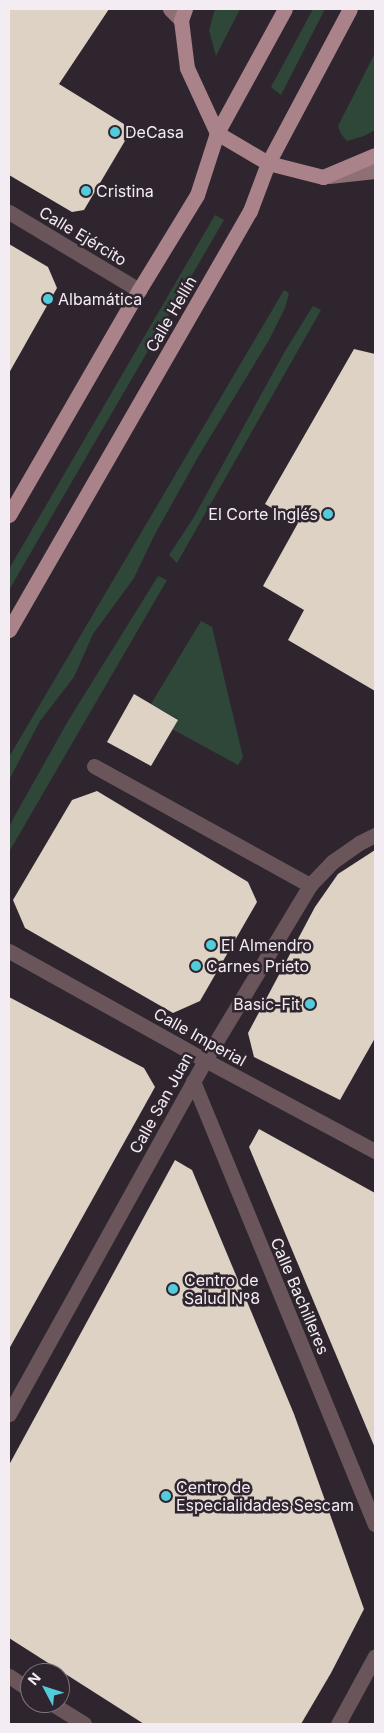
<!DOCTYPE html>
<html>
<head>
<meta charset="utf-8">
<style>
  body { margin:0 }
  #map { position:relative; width:384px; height:1733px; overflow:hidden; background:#2f252f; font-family:Inter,sans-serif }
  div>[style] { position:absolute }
  .green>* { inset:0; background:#2f4738 }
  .building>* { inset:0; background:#ddd2c4 }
  .pedestrian>* { height:15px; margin:-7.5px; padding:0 7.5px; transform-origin:7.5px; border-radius:7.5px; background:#6a565a }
  .minor>* { height:15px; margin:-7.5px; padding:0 7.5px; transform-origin:7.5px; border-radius:7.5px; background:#6a565a }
  .secondary>* { height:15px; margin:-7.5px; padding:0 7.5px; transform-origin:7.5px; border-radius:7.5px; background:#8e6f74 }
  .primary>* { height:15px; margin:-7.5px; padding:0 7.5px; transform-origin:7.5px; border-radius:7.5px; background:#aa8289 }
  .dots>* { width:14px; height:14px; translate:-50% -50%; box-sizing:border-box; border:2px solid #2f252f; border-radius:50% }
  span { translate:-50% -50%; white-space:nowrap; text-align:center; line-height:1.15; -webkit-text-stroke:5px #2f252f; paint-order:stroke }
  .poi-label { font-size:16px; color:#f3ecf3 }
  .left { translate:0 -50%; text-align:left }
  .right { translate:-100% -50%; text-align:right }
  .street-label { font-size:16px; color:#f3ecf3 }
  .frame { position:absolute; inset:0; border:10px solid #f3ecf3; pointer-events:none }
  .north { position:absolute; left:20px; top:1663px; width:50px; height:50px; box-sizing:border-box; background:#2f252f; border:1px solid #7d757d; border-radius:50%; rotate:310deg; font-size:14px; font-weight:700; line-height:20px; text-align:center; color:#f3ecf3 }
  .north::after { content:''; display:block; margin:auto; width:18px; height:22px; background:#53cbdb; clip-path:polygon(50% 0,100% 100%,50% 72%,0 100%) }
</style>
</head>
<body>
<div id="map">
  <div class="green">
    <i style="clip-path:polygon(215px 9px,240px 9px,216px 56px,209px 30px)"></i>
    <i style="clip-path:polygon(313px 9px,325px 9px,281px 95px,271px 87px)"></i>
    <i style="clip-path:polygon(375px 53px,375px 130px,364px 136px,347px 141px,341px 134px,338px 126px)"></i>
    <i style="clip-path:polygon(215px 215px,224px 220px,9px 590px,9px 569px)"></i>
    <i style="clip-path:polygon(284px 290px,289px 293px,285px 308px,269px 340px,198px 457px,154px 536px,134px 578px,93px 634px,74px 677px,40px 721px,9px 780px,9px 757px)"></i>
    <i style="clip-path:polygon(313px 306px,321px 310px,177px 563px,169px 555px,194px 517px,285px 351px)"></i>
    <i style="clip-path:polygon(158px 576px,167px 580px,9px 852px,9px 828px,13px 819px,68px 721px)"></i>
    <i style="clip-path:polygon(201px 621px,212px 627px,243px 757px,238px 765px,172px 729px,178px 719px,151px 704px)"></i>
  </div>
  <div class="building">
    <i style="clip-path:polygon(9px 9px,109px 9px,59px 84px,132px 129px,84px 210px,72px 212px,9px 175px)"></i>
    <i style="clip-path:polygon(9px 244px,48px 267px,57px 288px,9px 373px)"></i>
    <i style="clip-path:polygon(354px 349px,375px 354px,375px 691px,288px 640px,304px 610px,263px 586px,298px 523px,265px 504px)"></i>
    <i style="clip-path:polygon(134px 694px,178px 720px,151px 766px,107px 742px)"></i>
    <i style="clip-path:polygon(97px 791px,248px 882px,257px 902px,200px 1001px,173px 1013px,25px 928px,13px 900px,72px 800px)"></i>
    <i style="clip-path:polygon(375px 850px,375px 1038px,340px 1100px,254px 1057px,248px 1033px,315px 907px,338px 874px)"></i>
    <i style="clip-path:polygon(9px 997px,144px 1068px,155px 1087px,9px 1349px)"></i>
    <i style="clip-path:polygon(259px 1129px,375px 1193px,375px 1448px,249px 1147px)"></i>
    <i style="clip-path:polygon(175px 1160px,192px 1170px,294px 1414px,364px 1609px,331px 1673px,301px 1724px,144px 1724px,9px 1638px,9px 1465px)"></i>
  </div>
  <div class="pedestrian">
    <i style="left:94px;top:766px;width:247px;rotate:28.9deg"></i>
    <i style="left:9px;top:951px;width:224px;rotate:29.1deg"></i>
    <i style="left:193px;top:1081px;width:479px;rotate:67.7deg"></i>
    <i style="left:9px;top:1676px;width:25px;rotate:34deg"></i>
    <i style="left:51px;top:1703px;width:39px;rotate:32deg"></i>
  </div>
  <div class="minor">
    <i style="left:9px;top:212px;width:152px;rotate:31deg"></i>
    <i style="left:205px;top:1060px;width:193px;rotate:28.2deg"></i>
    <i style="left:9px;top:1414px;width:405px;rotate:-61deg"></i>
    <i style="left:205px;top:1060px;width:204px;rotate:-59deg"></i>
    <i style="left:310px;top:885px;width:32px;rotate:-46deg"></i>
    <i style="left:332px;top:862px;width:33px;rotate:-35deg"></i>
    <i style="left:359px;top:843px;width:18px;rotate:-27deg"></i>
    <i style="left:338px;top:1724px;width:77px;rotate:-61.4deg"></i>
  </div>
  <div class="secondary">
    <i style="left:170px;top:9px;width:16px;rotate:45deg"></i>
    <i style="left:329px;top:176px;width:46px;rotate:-6.2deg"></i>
  </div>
  <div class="primary">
    <i style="left:185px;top:9px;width:12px;rotate:110deg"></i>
    <i style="left:181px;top:20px;width:48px;rotate:82.9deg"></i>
    <i style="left:187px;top:68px;width:72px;rotate:65.2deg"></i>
    <i style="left:217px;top:133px;width:59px;rotate:30.5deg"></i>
    <i style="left:268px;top:163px;width:57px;rotate:14.3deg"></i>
    <i style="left:323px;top:177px;width:56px;rotate:-22.9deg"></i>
    <i style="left:9px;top:515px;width:260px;rotate:-60deg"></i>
    <i style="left:139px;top:290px;width:111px;rotate:-58.6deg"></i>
    <i style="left:197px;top:195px;width:65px;rotate:-72.1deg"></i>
    <i style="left:217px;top:133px;width:141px;rotate:-61.3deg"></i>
    <i style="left:9px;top:630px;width:483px;rotate:-60.1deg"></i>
    <i style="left:250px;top:211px;width:51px;rotate:-69.4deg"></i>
    <i style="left:268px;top:163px;width:174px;rotate:-62deg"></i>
  </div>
  <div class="dots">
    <i style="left:115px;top:132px;background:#53cbdb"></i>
    <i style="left:86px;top:191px;background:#53cbdb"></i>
    <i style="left:48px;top:299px;background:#53cbdb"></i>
    <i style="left:328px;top:514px;background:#53cbdb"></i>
    <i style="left:211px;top:945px;background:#53cbdb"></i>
    <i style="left:196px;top:966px;background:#53cbdb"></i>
    <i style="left:310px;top:1004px;background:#53cbdb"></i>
    <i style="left:173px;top:1289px;background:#53cbdb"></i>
    <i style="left:166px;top:1496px;background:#53cbdb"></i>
  </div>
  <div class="poi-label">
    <span class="left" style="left:125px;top:132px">DeCasa</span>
    <span class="left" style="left:96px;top:191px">Cristina</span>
    <span class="left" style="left:58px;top:299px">Albamática</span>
    <span class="right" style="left:318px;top:514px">El Corte Inglés</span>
    <span class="left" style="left:221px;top:945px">El Almendro</span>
    <span class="left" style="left:206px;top:966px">Carnes Prieto</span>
    <span class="right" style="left:300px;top:1004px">Basic-Fit</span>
    <span class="left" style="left:184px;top:1289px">Centro de<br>Salud Nº8</span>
    <span class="left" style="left:176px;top:1496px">Centro de<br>Especialidades Sescam</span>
  </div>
  <div class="street-label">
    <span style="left:83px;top:236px;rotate:31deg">Calle Ejército</span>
    <span style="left:171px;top:314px;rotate:-60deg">Calle Hellín</span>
    <span style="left:200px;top:1037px;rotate:29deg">Calle Imperial</span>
    <span style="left:161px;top:1103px;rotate:-61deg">Calle San Juan</span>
    <span style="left:300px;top:1296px;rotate:67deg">Calle Bachilleres</span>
  </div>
  <div class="frame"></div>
  <div class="north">N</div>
</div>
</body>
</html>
